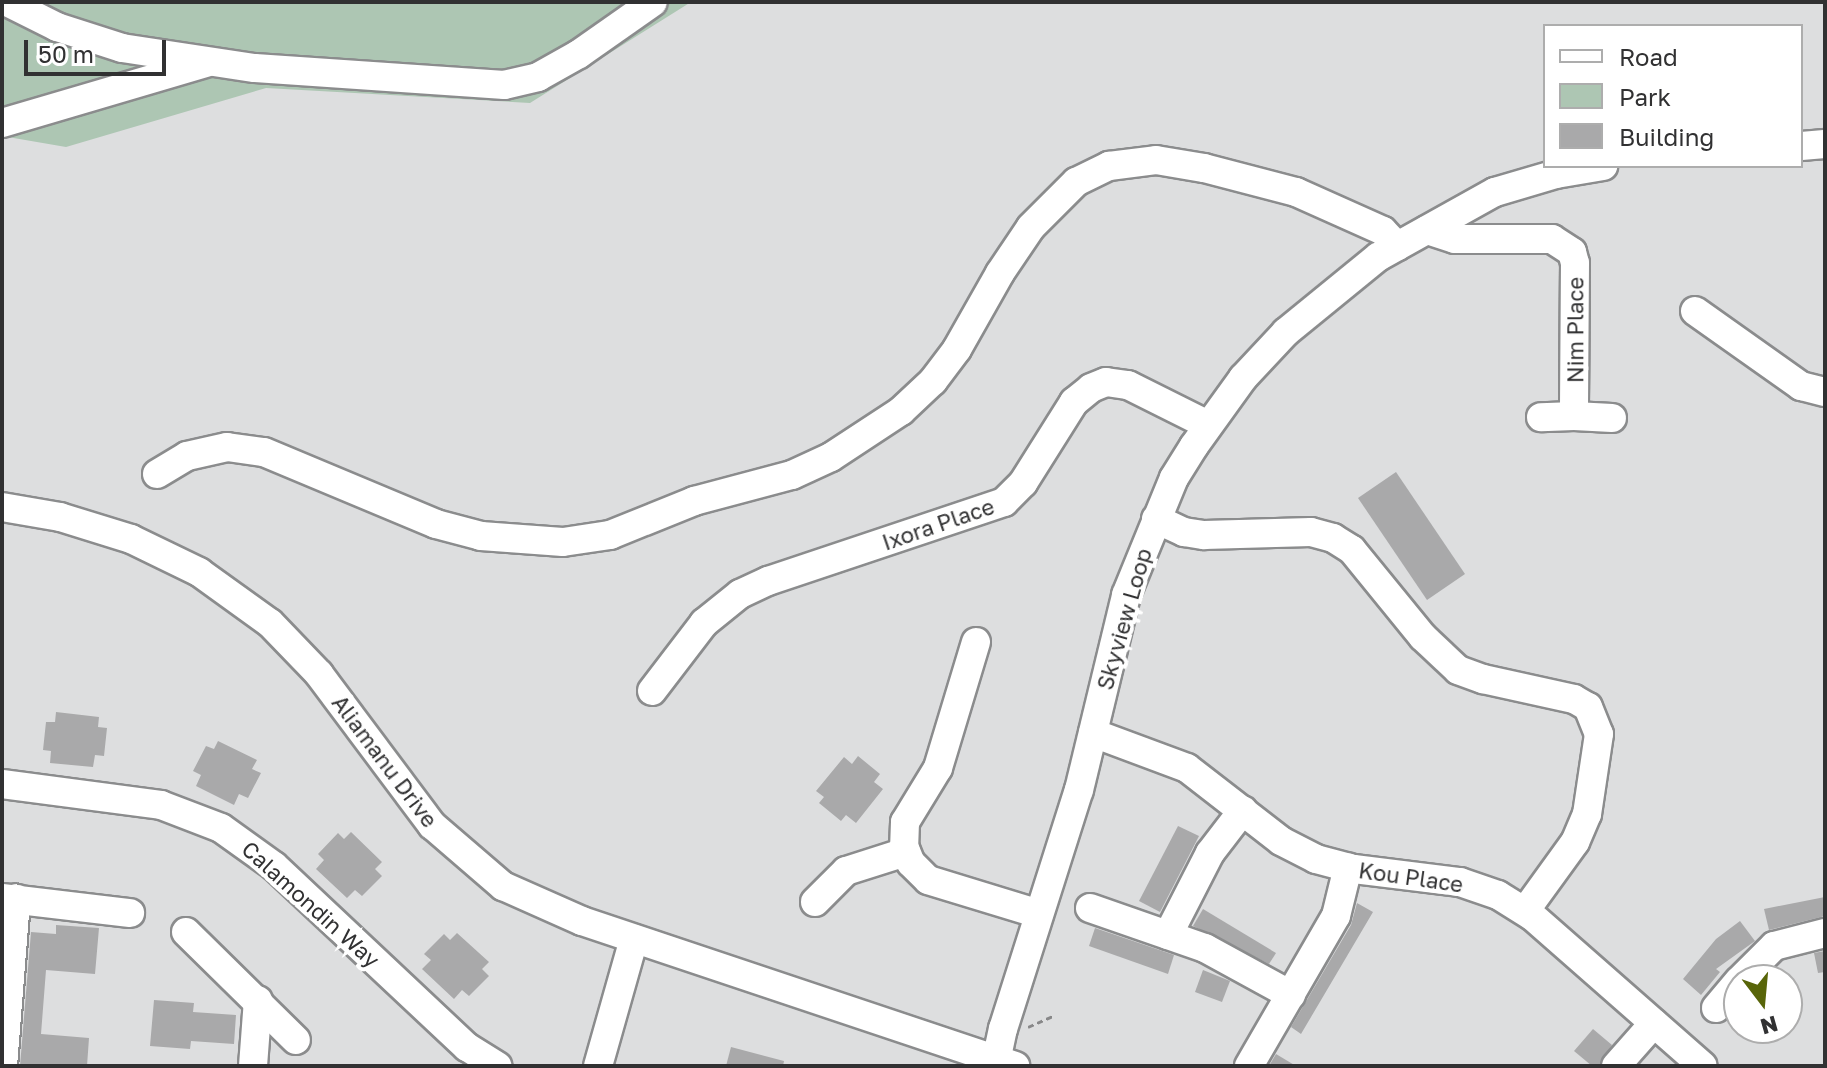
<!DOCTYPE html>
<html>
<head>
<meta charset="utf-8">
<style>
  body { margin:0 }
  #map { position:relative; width:1827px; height:1068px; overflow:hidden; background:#dddedf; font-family:"Golos Text",sans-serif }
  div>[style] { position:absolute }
  .green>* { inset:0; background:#adc6b3 }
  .building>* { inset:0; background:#a9a9aa }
  .path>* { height:3px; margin-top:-1.5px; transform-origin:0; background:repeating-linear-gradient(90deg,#888889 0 6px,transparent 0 10px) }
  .roads { filter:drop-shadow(2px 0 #8b8c8d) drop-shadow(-2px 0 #8b8c8d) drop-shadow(0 2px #8b8c8d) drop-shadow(0 -2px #8b8c8d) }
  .minor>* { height:28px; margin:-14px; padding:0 14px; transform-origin:14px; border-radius:14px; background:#fff }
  span { translate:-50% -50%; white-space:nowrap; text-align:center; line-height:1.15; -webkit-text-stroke:8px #fff; paint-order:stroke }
  .street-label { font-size:22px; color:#313132 }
  .frame { position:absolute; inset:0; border:4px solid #313132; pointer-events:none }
  .legend { position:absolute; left:1543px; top:24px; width:260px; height:144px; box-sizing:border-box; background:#fff; border:2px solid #adadad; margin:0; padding:10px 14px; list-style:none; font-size:24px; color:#313132 }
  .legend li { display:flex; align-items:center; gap:16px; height:40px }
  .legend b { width:40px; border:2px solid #adadad }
  .north { position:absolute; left:1723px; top:964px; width:80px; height:80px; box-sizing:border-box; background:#fff; border:2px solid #adadad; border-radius:50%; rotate:164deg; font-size:22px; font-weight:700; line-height:32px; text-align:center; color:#313132 }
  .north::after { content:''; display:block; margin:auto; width:28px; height:36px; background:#586509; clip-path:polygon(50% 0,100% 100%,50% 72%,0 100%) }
  .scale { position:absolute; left:24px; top:40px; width:142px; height:36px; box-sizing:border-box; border:4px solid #313132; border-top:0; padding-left:10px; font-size:24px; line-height:28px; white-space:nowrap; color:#313132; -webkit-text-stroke:6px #fff; paint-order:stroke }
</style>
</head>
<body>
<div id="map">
  <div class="green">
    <i style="clip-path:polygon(2px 2px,691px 2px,530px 103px,266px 88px,66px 147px,2px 136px)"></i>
  </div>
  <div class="building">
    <i style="clip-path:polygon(1396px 472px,1465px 574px,1427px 600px,1358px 498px)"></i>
    <i style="clip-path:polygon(56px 712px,99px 717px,98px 727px,107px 728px,104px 756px,95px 755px,93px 767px,50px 763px,51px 751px,43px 750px,46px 722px,55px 722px)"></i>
    <i style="clip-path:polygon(218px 741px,257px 760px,252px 769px,261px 773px,248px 798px,239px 794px,234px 805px,196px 786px,201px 775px,193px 771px,206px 746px,214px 749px)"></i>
    <i style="clip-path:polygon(858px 756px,880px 774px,874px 782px,883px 789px,856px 823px,846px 815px,841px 821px,819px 803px,824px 797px,816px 791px,844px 757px,852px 764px)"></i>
    <i style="clip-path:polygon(1178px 826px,1199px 836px,1160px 912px,1139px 901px)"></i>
    <i style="clip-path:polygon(351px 832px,382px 862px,375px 869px,382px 876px,362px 896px,355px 890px,347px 898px,316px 869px,324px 860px,318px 854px,338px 833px,344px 839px)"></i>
    <i style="clip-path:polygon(1825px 897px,1825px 916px,1769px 930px,1764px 909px)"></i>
    <i style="clip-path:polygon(1357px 903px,1373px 912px,1301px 1034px,1291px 1027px,1351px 925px)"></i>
    <i style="clip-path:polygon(1203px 909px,1276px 953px,1269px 964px,1193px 926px)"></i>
    <i style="clip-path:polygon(1740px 921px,1755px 941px,1716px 969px,1720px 972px,1701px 995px,1683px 979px,1716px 939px)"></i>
    <i style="clip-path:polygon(56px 925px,99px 928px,95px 974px,46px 970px,41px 1034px,89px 1038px,87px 1066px,20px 1066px,31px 932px,56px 934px)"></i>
    <i style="clip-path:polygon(1095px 928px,1174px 955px,1168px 974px,1089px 946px)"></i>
    <i style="clip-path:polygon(457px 933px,489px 962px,482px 969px,489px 976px,469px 996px,462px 990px,454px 999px,422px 969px,431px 960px,424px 954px,444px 934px,450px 940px)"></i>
    <i style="clip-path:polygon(1825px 951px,1825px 972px,1818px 973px,1814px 953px)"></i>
    <i style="clip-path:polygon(1203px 970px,1230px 981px,1222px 1002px,1195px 992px)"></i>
    <i style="clip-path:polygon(154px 1000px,194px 1003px,193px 1012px,236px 1015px,234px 1044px,191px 1041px,190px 1049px,150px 1046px)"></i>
    <i style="clip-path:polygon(1593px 1029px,1612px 1045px,1599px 1066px,1592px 1066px,1574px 1051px)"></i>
    <i style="clip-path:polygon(731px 1047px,784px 1061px,783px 1066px,726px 1066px)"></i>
    <i style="clip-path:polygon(1276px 1054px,1296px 1066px,1269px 1066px)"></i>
  </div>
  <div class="path">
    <i style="left:1028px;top:1027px;width:27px;rotate:-24deg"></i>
  </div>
  <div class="roads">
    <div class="minor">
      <i style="left:7px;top:2px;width:56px;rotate:26.6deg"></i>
      <i style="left:57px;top:27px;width:68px;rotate:17.9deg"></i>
      <i style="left:122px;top:48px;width:134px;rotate:8.6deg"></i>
      <i style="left:255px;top:68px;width:250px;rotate:3.9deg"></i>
      <i style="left:504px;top:85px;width:35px;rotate:-13deg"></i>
      <i style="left:538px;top:77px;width:47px;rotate:-29.3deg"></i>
      <i style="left:579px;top:54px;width:90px;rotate:-35.1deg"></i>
      <i style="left:2px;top:123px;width:213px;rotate:-16.4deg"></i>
      <i style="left:1801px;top:146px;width:24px;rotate:-5deg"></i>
      <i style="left:1427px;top:230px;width:29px;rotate:18deg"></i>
      <i style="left:1455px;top:239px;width:97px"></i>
      <i style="left:1552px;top:239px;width:24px;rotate:33deg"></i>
      <i style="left:1572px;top:252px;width:11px;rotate:75deg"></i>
      <i style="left:1575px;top:263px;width:153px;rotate:90.4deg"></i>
      <i style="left:1574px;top:416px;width:33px;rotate:178deg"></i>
      <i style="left:1695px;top:311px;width:130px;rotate:35.3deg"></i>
      <i style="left:1801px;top:386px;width:25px;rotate:14deg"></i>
      <i style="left:1574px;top:416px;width:38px;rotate:3deg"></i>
      <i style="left:157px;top:474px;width:35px;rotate:-31deg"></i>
      <i style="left:187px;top:456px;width:41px;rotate:-12.7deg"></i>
      <i style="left:227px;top:447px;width:37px;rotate:8deg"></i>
      <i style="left:264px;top:452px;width:186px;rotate:22.7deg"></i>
      <i style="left:436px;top:524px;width:47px;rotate:14.9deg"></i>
      <i style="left:481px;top:536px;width:82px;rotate:4.2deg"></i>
      <i style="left:563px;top:542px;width:48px;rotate:-8.5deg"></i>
      <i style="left:610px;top:535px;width:91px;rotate:-22deg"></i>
      <i style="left:694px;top:501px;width:101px;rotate:-14.9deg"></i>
      <i style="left:792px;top:475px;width:43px;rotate:-24.8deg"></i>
      <i style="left:831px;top:457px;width:84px;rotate:-33.3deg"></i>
      <i style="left:901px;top:411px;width:44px;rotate:-43.2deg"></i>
      <i style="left:933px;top:381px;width:40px;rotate:-53deg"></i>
      <i style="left:957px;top:349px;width:87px;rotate:-60.5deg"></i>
      <i style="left:1000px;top:273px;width:55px;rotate:-56deg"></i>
      <i style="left:1031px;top:227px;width:64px;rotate:-45deg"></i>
      <i style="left:1076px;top:182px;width:37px;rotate:-26deg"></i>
      <i style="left:1109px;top:166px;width:47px;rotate:-7.3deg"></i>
      <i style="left:1156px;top:160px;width:49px;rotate:9.5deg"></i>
      <i style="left:1204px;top:168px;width:95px;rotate:14.6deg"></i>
      <i style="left:1296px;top:192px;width:95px;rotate:24.1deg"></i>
      <i style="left:1383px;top:231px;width:21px;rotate:47deg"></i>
      <i style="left:2px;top:507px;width:59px;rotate:9.8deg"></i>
      <i style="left:60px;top:517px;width:74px;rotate:17.2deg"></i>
      <i style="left:131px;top:539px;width:76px;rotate:25.9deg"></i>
      <i style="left:199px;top:572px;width:87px;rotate:35.7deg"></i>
      <i style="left:270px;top:623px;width:71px;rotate:46.1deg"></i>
      <i style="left:319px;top:674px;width:189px;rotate:53.2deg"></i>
      <i style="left:432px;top:825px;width:94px;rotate:40.7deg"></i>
      <i style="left:503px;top:886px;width:86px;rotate:23.9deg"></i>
      <i style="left:582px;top:921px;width:457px;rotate:18.5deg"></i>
      <i style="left:1156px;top:519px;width:31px;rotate:25deg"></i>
      <i style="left:1184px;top:532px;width:20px;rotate:9deg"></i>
      <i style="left:1204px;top:535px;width:107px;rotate:-1.6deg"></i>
      <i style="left:1311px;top:532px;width:23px;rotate:15deg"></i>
      <i style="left:1333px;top:538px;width:22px;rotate:32deg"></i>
      <i style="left:1352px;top:550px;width:112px;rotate:50.8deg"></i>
      <i style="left:1423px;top:637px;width:48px;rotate:43.3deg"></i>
      <i style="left:1458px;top:670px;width:27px;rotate:20deg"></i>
      <i style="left:1483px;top:679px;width:93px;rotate:12.4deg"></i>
      <i style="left:1574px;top:699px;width:16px;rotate:30deg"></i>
      <i style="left:1588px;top:707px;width:29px;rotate:68deg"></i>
      <i style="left:1599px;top:734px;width:81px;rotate:98.5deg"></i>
      <i style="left:1587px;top:814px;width:30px;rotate:113deg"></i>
      <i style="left:1575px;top:842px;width:85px;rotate:125.9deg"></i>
      <i style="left:976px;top:642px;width:132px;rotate:106.8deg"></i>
      <i style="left:938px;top:768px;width:63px;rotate:121.4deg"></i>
      <i style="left:905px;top:822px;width:24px;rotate:92deg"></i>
      <i style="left:904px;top:846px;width:18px;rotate:68deg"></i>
      <i style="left:911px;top:863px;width:24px;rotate:45deg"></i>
      <i style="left:928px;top:880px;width:116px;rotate:17deg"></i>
      <i style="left:652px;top:691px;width:86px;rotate:-52.6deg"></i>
      <i style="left:704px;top:623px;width:46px;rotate:-38.9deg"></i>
      <i style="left:740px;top:594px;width:31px;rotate:-25deg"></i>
      <i style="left:768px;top:581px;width:249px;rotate:-18.5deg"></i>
      <i style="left:1004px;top:502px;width:27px;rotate:-45deg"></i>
      <i style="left:1023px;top:483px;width:96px;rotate:-57.8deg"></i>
      <i style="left:1074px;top:402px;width:22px;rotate:-39deg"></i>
      <i style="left:1091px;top:388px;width:16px;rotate:-22deg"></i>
      <i style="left:1106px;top:382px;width:22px;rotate:8deg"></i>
      <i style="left:1128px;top:385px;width:89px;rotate:26.6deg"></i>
      <i style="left:1093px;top:733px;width:100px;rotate:20.4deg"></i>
      <i style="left:1187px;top:768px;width:119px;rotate:37.8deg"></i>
      <i style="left:1281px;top:841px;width:39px;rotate:27deg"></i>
      <i style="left:1316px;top:859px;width:39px;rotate:15deg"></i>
      <i style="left:1354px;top:869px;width:107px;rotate:7deg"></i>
      <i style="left:1460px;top:882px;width:40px;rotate:18.9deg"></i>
      <i style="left:1498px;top:895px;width:40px;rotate:32deg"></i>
      <i style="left:1532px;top:916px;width:227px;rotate:41.3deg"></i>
      <i style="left:2px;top:784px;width:160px;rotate:7.5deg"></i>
      <i style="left:161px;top:805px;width:64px;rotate:21deg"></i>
      <i style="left:221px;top:828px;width:65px;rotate:35.6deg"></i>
      <i style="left:274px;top:866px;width:265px;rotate:43.2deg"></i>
      <i style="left:467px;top:1047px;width:36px;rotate:32deg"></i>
      <i style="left:2px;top:898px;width:129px;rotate:6.7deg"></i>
      <i style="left:815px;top:902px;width:44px;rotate:-45deg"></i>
      <i style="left:846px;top:871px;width:63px;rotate:-17.6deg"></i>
      <i style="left:1090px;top:908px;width:122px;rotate:19.2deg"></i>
      <i style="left:1205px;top:948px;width:98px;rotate:28.7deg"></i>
      <i style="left:186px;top:932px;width:154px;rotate:44.5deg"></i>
      <i style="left:1168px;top:935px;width:92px;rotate:-62.9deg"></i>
      <i style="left:1210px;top:853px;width:54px;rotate:-52.5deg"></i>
      <i style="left:1740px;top:980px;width:48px;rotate:-45deg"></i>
      <i style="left:1774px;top:946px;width:53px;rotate:-14.3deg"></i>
      <i style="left:1716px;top:1008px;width:35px;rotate:-50deg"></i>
      <i style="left:3px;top:1066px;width:168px;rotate:-85.5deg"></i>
      <i style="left:253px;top:1066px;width:66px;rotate:-85.7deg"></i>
      <i style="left:598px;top:1066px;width:132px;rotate:-74.2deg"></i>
      <i style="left:995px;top:1066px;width:38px;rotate:-78deg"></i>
      <i style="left:1003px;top:1029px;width:251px;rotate:-72.4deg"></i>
      <i style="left:1079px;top:790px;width:201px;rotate:-76.4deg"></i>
      <i style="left:1126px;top:595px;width:126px;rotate:-67.7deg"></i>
      <i style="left:1174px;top:478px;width:38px;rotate:-58deg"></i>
      <i style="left:1194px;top:446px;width:84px;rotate:-54.2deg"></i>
      <i style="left:1243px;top:378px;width:63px;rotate:-46.9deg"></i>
      <i style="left:1286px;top:332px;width:119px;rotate:-39.2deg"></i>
      <i style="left:1378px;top:257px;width:134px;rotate:-29.1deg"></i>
      <i style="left:1495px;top:192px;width:64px;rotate:-16.4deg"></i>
      <i style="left:1556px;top:174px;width:48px;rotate:-9.7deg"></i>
      <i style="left:1249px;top:1066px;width:173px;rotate:-59.9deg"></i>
      <i style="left:1336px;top:916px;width:50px;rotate:-76.2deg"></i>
      <i style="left:1616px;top:1066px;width:57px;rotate:-48.5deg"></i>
    </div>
  </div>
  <div class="street-label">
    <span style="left:1575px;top:330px;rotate:-90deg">Nim Place</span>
    <span style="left:938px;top:524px;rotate:-19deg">Ixora Place</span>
    <span style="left:1124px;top:619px;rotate:-74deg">Skyview Loop</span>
    <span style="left:385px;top:761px;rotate:53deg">Aliamanu Drive</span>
    <span style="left:1411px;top:877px;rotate:8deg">Kou Place</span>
    <span style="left:311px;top:904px;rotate:42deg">Calamondin Way</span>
  </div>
  <div class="frame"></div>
  <ul class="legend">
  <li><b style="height:10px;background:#fff"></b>Road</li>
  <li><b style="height:22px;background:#adc6b3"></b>Park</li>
  <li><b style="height:22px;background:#a9a9aa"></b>Building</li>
  </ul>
  <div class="north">N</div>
  <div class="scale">50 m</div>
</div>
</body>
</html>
